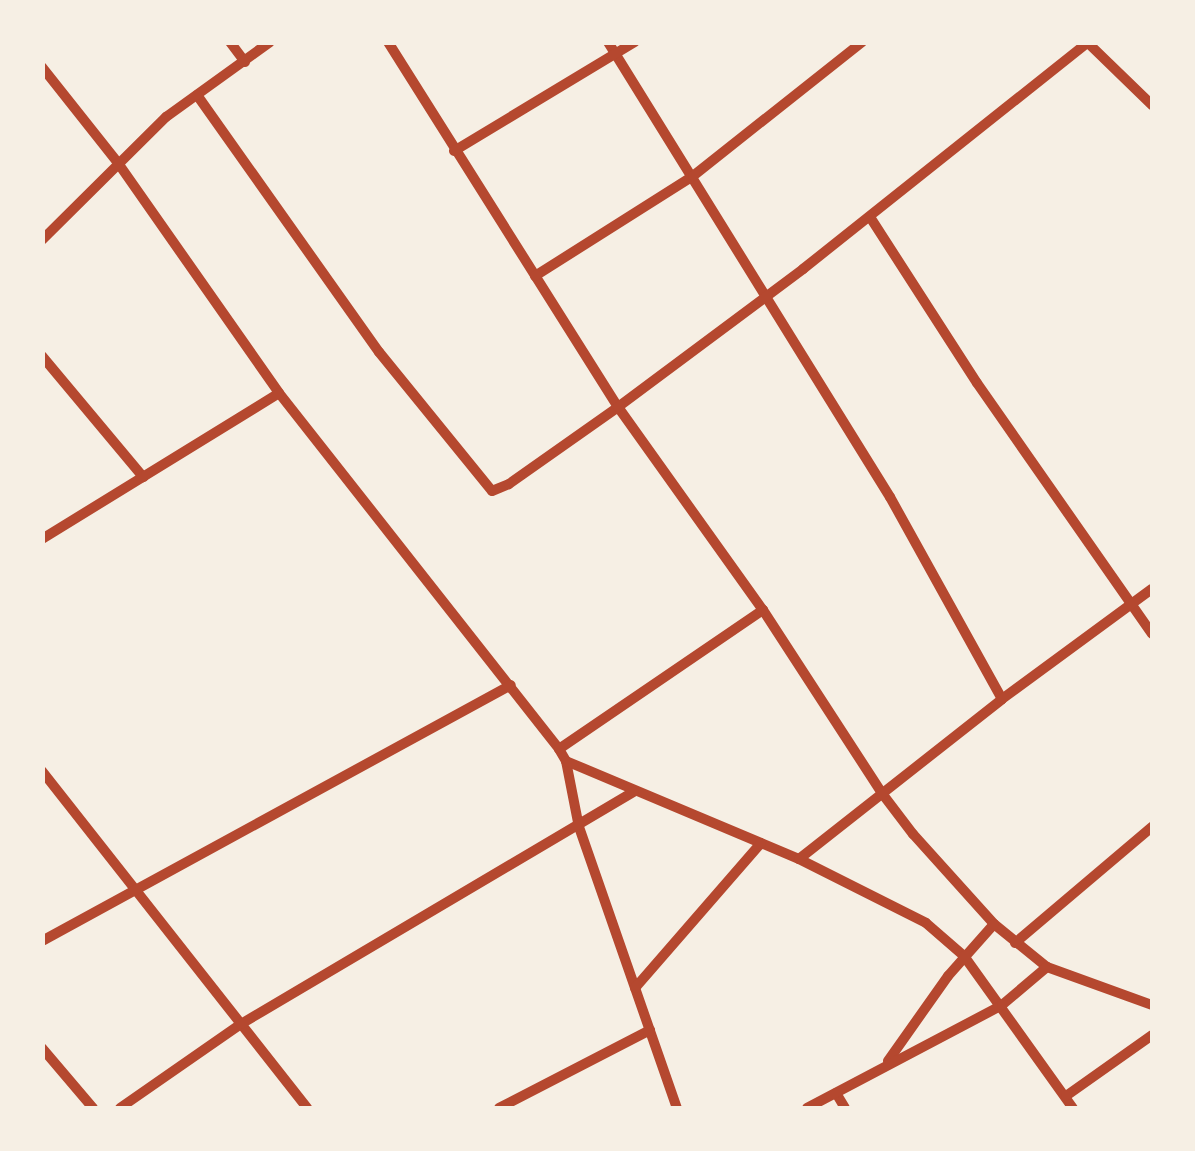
<!DOCTYPE html>
<html>
<head>
<meta charset="utf-8">
<style>
  body { margin:0 }
  #map { position:relative; width:1195px; height:1151px; overflow:hidden; background:#f6efe4; font-family:"DejaVu Sans",sans-serif }
  div>[style] { position:absolute }
  .minor>* { height:10px; margin:-5px; padding:0 5px; transform-origin:5px; border-radius:5px; background:#b5482f }
  span { translate:-50% -50%; white-space:nowrap; text-align:center; line-height:1.15; -webkit-text-stroke:10px #f6efe4; paint-order:stroke }
  .frame { position:absolute; inset:0; border:45px solid #f6efe4; pointer-events:none }
</style>
</head>
<body>
<div id="map">
  <div class="minor">
    <i style="left:230px;top:42px;width:25px;rotate:53deg"></i>
    <i style="left:388px;top:42px;width:431px;rotate:57.8deg"></i>
    <i style="left:618px;top:407px;width:249px;rotate:54.5deg"></i>
    <i style="left:763px;top:610px;width:217px;rotate:57deg"></i>
    <i style="left:881px;top:792px;width:53px;rotate:52.7deg"></i>
    <i style="left:913px;top:834px;width:121px;rotate:48deg"></i>
    <i style="left:994px;top:924px;width:68px;rotate:39.1deg"></i>
    <i style="left:1047px;top:967px;width:112px;rotate:19.9deg"></i>
    <i style="left:608px;top:42px;width:535px;rotate:58.21deg"></i>
    <i style="left:890px;top:497px;width:231px;rotate:61deg"></i>
    <i style="left:1087px;top:42px;width:91px;rotate:44.1deg"></i>
    <i style="left:42px;top:67px;width:122px;rotate:51.6deg"></i>
    <i style="left:118px;top:163px;width:281px;rotate:55deg"></i>
    <i style="left:279px;top:393px;width:453px;rotate:51.8deg"></i>
    <i style="left:559px;top:749px;width:14px;rotate:60deg"></i>
    <i style="left:566px;top:761px;width:67px;rotate:78.9deg"></i>
    <i style="left:579px;top:827px;width:298px;rotate:70.8deg"></i>
    <i style="left:197px;top:95px;width:315px;rotate:54.7deg"></i>
    <i style="left:379px;top:352px;width:179px;rotate:50.9deg"></i>
    <i style="left:492px;top:491px;width:18px;rotate:-22deg"></i>
    <i style="left:509px;top:484px;width:133px;rotate:-35.2deg"></i>
    <i style="left:618px;top:407px;width:231px;rotate:-36.7deg"></i>
    <i style="left:803px;top:269px;width:364px;rotate:-38.5deg"></i>
    <i style="left:454px;top:151px;width:211px;rotate:-31.1deg"></i>
    <i style="left:870px;top:217px;width:197px;rotate:57.2deg"></i>
    <i style="left:977px;top:383px;width:306px;rotate:55.1deg"></i>
    <i style="left:42px;top:240px;width:175px;rotate:-44.8deg"></i>
    <i style="left:166px;top:117px;width:128px;rotate:-35.8deg"></i>
    <i style="left:535px;top:276px;width:187px;rotate:-32.3deg"></i>
    <i style="left:693px;top:176px;width:216px;rotate:-38.4deg"></i>
    <i style="left:42px;top:356px;width:158px;rotate:50.1deg"></i>
    <i style="left:42px;top:539px;width:278px;rotate:-31.6deg"></i>
    <i style="left:559px;top:749px;width:247px;rotate:-34.3deg"></i>
    <i style="left:566px;top:761px;width:253px;rotate:22.8deg"></i>
    <i style="left:799px;top:859px;width:142px;rotate:26.7deg"></i>
    <i style="left:926px;top:923px;width:50px;rotate:41deg"></i>
    <i style="left:964px;top:956px;width:187px;rotate:54.4deg"></i>
    <i style="left:42px;top:771px;width:429px;rotate:51.8deg"></i>
    <i style="left:799px;top:859px;width:258px;rotate:-38.2deg"></i>
    <i style="left:1002px;top:699px;width:186px;rotate:-36.3deg"></i>
    <i style="left:42px;top:941px;width:534px;rotate:-28.63deg"></i>
    <i style="left:1015px;top:943px;width:180px;rotate:-40.3deg"></i>
    <i style="left:635px;top:988px;width:192px;rotate:-49deg"></i>
    <i style="left:42px;top:1048px;width:79px;rotate:49.6deg"></i>
    <i style="left:888px;top:1061px;width:104px;rotate:-54.8deg"></i>
    <i style="left:948px;top:976px;width:69px;rotate:-48.5deg"></i>
    <i style="left:836px;top:1093px;width:17px;rotate:59deg"></i>
    <i style="left:1066px;top:1096px;width:105px;rotate:-35.3deg"></i>
    <i style="left:120px;top:1108px;width:147px;rotate:-34.8deg"></i>
    <i style="left:241px;top:1024px;width:456px;rotate:-30.6deg"></i>
    <i style="left:499px;top:1108px;width:170px;rotate:-27.3deg"></i>
    <i style="left:807px;top:1108px;width:221px;rotate:-27.8deg"></i>
    <i style="left:1002px;top:1005px;width:59px;rotate:-40.2deg"></i>
  </div>
  <div class="frame"></div>
</div>
</body>
</html>
